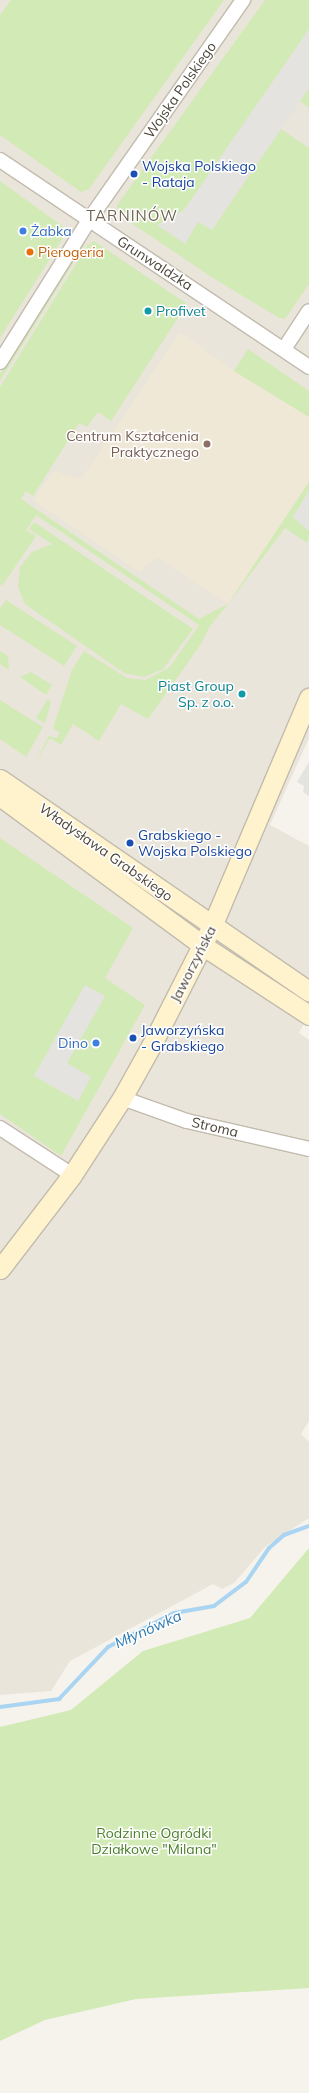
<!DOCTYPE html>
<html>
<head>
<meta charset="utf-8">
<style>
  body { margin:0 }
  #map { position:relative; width:309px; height:2093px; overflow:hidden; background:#f6f3ec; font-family:Mulish,sans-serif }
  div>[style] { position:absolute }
  .residential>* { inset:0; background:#eae5da }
  .education>* { inset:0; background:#efe8d6 }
  .green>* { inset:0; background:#d2eab5 }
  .parking>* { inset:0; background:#e5e3e0 }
  .stream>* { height:4px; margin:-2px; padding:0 2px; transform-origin:2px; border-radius:2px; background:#a9d4f2 }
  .roads { filter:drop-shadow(1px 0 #c2bbae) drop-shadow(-1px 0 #c2bbae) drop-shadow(0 1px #c2bbae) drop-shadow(0 -1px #c2bbae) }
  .street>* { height:14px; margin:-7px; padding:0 7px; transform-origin:7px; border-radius:7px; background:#fff }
  .secondary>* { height:19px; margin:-9.5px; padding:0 9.5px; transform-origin:9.5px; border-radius:9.5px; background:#fff3cd }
  .dots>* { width:11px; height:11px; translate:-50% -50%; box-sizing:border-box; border:2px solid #fff; border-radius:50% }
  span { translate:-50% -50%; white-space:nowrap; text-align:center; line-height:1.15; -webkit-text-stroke:3px #fff; paint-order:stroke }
  .street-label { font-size:14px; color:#4b4439 }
  .transit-label { font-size:14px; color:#164399 }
  .left { translate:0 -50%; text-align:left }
  .shop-label { font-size:14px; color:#366cbe }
  .right { translate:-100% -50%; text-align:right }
  .food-label { font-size:14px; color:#c56008 }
  .culture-label { font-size:14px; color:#0d838f }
  .education-label { font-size:14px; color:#785e54 }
  .park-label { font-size:14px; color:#4a7f2a }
  .neighbourhood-label { font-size:15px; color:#6e6250; letter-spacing:1px }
  .water-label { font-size:15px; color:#2e7ab2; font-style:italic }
</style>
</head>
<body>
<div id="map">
  <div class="residential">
    <i style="clip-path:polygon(0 0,309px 0,309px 738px,270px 825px,309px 846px,309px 1014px,299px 1033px,309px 1040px,309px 1421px,301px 1434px,309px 1442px,309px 1518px,266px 1546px,234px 1583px,222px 1589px,213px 1584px,70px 1661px,51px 1691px,0 1695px)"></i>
  </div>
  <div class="education">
    <i style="clip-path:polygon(180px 332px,234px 371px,309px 417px,309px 482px,228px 604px,157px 557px,139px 572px,33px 500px,54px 471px,81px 479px)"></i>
  </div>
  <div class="green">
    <i style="clip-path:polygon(11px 0,224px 0,89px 189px,81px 192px,0 135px,0 15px)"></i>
    <i style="clip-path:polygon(265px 0,309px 0,309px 108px,300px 101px,281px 129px,309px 148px,309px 284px,285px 319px,279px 318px,213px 278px,118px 214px,117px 205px)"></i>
    <i style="clip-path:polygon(0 181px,68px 230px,0 338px)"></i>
    <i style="clip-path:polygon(94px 241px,187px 304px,111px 421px,98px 412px,87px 427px,79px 423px,33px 496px,26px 491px,21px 499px,199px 619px,228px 604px,309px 482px,309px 491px,293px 517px,309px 531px,309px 537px,307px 543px,285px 528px,228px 604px,210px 626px,201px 644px,148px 719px,121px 704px,99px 741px,73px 724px,61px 745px,50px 738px,35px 763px,49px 736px,57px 738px,60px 733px,53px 728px,72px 670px,84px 651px,127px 678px,146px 680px,170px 667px,199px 625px,36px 515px,26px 530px,36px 536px,2px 586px,0 584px,0 387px,87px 246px)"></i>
    <i style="clip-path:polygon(83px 243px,85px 244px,0 381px,0 374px)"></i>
    <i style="clip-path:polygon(248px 349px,309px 391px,309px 417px,234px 371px)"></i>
    <i style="clip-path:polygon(34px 522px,193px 629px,163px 669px,144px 677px,124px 673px,25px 604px,18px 587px,20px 567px,32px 552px,52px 544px,29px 529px)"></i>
    <i style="clip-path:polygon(6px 600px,77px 646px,64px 666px,0 625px,0 608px)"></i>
    <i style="clip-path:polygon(0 651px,8px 656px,9px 670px,0 664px)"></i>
    <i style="clip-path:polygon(31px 672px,52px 685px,46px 695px,20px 677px)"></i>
    <i style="clip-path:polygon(48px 699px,51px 702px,45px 723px,36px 718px)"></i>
    <i style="clip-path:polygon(0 700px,43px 727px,26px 757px,0 739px)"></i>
    <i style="clip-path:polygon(0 838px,133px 928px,105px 978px,145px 1005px,61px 1156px,0 1114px)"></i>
    <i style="clip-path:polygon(309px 1548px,309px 1988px,136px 1999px,45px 2020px,0 2041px,0 1727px,71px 1710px,143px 1651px,250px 1618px)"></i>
  </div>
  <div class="parking">
    <i style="clip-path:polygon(309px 29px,309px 88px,212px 230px,198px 222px,185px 244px,157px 225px,184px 210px)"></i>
    <i style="clip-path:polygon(309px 491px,309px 531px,293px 517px)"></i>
    <i style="clip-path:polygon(309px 762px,309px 796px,303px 792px,304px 786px,297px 782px)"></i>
    <i style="clip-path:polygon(85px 985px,105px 996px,67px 1063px,91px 1077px,78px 1101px,34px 1076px)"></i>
  </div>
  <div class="stream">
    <i style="left:0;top:1707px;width:60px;rotate:-7.7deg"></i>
    <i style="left:59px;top:1699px;width:71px;rotate:-46.7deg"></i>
    <i style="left:108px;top:1647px;width:74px;rotate:-27.3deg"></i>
    <i style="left:174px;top:1613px;width:41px;rotate:-9.9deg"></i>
    <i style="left:214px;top:1606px;width:40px;rotate:-37deg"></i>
    <i style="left:246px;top:1582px;width:41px;rotate:-55.9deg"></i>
    <i style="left:269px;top:1548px;width:20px;rotate:-41deg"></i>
    <i style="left:284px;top:1535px;width:27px;rotate:-20deg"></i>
  </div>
  <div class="roads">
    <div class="street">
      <i style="left:0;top:160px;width:372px;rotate:33.8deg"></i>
      <i style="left:284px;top:349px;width:45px;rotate:-56.7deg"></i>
      <i style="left:0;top:362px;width:168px;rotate:-57.9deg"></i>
      <i style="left:89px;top:220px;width:269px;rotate:-55deg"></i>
      <i style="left:122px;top:1098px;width:69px;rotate:19.5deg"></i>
      <i style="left:187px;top:1121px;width:125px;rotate:12.9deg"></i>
      <i style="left:0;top:1128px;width:86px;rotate:33.1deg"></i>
    </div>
    <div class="secondary">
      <i style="left:0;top:779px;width:375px;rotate:34.5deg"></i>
      <i style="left:0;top:796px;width:251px;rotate:36.4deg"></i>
      <i style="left:202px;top:945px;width:128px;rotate:33.2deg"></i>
      <i style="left:0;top:1269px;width:118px;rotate:-52.5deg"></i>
      <i style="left:72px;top:1175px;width:92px;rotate:-57deg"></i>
      <i style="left:122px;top:1098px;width:60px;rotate:-60.9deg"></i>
      <i style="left:151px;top:1046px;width:135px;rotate:-63.1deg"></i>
      <i style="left:212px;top:926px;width:248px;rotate:-67deg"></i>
    </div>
  </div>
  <div class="dots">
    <i style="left:134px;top:174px;background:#1a4fb4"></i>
    <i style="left:23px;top:231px;background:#3f7fe0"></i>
    <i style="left:30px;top:252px;background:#e8710a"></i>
    <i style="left:148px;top:311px;background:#0f9aa8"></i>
    <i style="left:207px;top:444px;background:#8d6e63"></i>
    <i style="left:242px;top:694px;background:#0f9aa8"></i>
    <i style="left:130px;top:843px;background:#1a4fb4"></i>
    <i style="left:133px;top:1038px;background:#1a4fb4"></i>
    <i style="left:96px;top:1043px;background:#3f7fe0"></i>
  </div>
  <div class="street-label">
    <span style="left:180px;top:90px;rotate:-55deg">Wojska Polskiego</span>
    <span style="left:155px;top:263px;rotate:33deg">Grunwaldzka</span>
    <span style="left:106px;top:852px;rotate:35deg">Władysława Grabskiego</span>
    <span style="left:193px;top:964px;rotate:-63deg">Jaworzyńska</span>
    <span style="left:215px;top:1127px;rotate:13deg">Stroma</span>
  </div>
  <div class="transit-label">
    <span class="left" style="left:142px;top:174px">Wojska Polskiego<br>- Rataja</span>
    <span class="left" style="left:138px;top:843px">Grabskiego -<br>Wojska Polskiego</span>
    <span class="left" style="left:141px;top:1038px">Jaworzyńska<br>- Grabskiego</span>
  </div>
  <div class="shop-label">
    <span class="left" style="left:31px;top:231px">Żabka</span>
    <span class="right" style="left:88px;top:1043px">Dino</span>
  </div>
  <div class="food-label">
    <span class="left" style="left:38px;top:252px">Pierogeria</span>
  </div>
  <div class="culture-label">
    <span class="left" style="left:156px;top:311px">Profivet</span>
    <span class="right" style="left:234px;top:694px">Piast Group<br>Sp. z o.o.</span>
  </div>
  <div class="education-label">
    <span class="right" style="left:199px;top:444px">Centrum Kształcenia<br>Praktycznego</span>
  </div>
  <div class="park-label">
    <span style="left:154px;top:1841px">Rodzinne Ogródki<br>Działkowe "Milana"</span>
  </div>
  <div class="neighbourhood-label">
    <span style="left:132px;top:216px">TARNINÓW</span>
  </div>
  <div class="water-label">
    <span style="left:148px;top:1629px;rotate:-24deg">Młynówka</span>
  </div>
</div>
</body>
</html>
